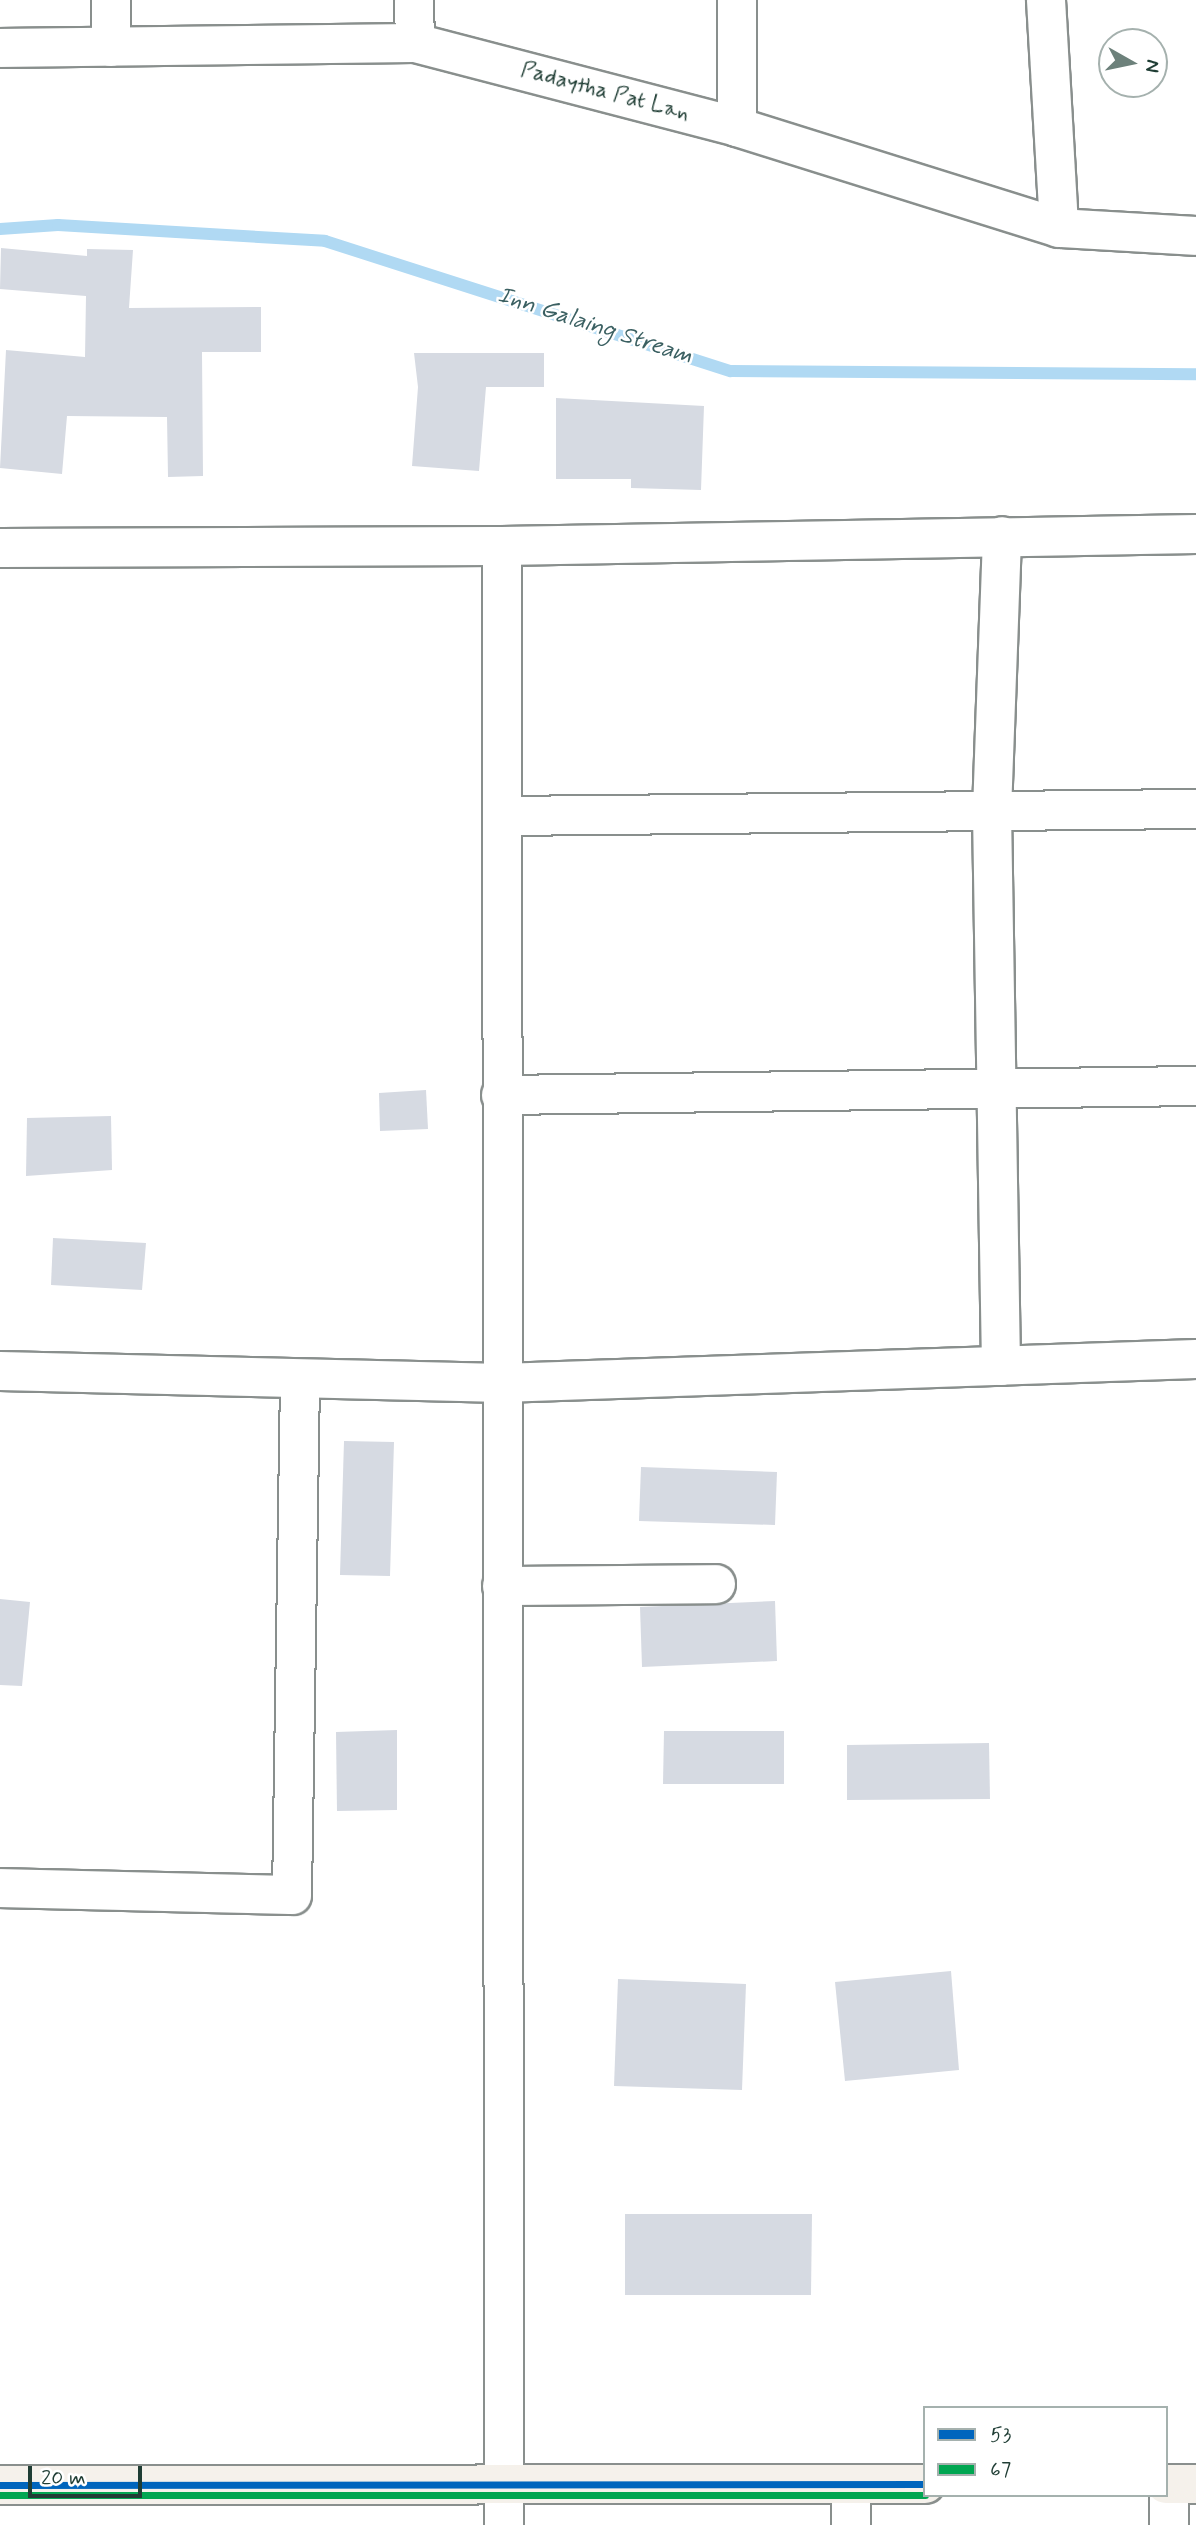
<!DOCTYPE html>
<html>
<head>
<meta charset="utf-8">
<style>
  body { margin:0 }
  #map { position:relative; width:1196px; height:2525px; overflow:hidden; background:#fff; font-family:Mynerve,sans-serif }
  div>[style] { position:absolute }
  .stream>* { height:12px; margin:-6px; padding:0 6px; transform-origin:6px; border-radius:6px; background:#b0d9f3 }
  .building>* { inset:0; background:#d6dae2 }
  .roads { filter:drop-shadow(2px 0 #898f8d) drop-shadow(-2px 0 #898f8d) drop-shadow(0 2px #898f8d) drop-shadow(0 -2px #898f8d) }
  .minor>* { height:38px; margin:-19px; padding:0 19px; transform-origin:19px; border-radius:19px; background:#fff }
  .major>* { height:38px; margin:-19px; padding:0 19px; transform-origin:19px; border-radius:19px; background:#f5f1eb }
  .bus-1>* { height:7px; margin:-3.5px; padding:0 3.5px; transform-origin:3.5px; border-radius:3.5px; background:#0065bd }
  .bus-2>* { height:7px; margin:-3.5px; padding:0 3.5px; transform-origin:3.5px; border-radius:3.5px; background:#00a651 }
  span { translate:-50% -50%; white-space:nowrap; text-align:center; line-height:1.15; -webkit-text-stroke:5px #fff; paint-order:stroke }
  .street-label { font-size:23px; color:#1f3d34 }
  .water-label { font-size:24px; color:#3b6062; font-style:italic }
  .legend { position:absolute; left:923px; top:2406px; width:245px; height:91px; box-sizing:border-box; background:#fff; border:2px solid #a5b1ae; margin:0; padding:9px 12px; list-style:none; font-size:21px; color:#1f3d34 }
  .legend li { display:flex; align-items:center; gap:14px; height:35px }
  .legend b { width:35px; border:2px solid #a5b1ae }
  .north { position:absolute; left:1098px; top:28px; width:70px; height:70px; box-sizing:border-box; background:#fff; border:2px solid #a5b1ae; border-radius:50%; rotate:99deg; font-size:19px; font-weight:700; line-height:28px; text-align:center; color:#1f3d34 }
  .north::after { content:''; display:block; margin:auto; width:24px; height:32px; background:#6d817b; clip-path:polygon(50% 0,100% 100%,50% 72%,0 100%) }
  .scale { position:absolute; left:28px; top:2466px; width:114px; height:32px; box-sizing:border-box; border:4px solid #1f3d34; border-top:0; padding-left:9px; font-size:21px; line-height:24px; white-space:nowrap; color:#1f3d34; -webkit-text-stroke:5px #fff; paint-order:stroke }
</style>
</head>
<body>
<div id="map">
  <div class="stream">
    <i style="left:0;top:229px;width:58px;rotate:-3.9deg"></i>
    <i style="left:58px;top:225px;width:267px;rotate:3.4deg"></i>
    <i style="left:325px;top:241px;width:426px;rotate:17.8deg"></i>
    <i style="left:731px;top:371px;width:465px;rotate:0.4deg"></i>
  </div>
  <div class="building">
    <i style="clip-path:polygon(1px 248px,87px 256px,87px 249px,133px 250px,129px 308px,261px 307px,261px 352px,202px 352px,203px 476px,168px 477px,167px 417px,67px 416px,62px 474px,0 468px,6px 350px,85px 357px,86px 296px,0 289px)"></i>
    <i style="clip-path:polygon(414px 353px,544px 353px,544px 387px,486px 387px,479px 471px,412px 466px,418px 387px)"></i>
    <i style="clip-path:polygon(556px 398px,704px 406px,701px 490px,631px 488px,631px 479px,556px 479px)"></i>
    <i style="clip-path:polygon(426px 1090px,428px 1129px,380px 1131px,379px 1093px)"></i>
    <i style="clip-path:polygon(111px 1116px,112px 1170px,26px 1176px,27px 1118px)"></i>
    <i style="clip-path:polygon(53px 1238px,146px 1243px,142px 1290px,51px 1285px)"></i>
    <i style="clip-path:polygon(344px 1441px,394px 1442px,390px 1576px,340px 1575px)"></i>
    <i style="clip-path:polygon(641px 1467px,777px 1472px,775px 1525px,639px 1521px)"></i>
    <i style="clip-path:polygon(0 1599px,30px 1602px,22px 1686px,0 1685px)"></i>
    <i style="clip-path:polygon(775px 1601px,777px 1661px,642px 1667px,640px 1607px)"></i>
    <i style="clip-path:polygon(397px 1730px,397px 1810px,337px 1811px,336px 1732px)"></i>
    <i style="clip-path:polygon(664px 1731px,784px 1731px,784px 1784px,663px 1784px)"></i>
    <i style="clip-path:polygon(989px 1743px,990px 1799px,847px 1800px,847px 1745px)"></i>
    <i style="clip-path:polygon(951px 1971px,959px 2070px,845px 2081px,835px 1982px)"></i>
    <i style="clip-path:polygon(618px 1979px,746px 1984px,742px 2090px,614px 2086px)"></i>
    <i style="clip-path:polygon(625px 2214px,812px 2214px,811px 2295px,625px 2295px)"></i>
  </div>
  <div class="roads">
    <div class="minor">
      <i style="left:111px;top:0;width:47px;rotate:90deg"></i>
      <i style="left:414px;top:0;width:43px;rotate:88.7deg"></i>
      <i style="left:737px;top:0;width:127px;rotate:90deg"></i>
      <i style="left:1046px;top:0;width:228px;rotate:86.7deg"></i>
      <i style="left:0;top:48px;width:415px;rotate:-0.7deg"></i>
      <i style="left:415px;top:43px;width:333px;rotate:14.6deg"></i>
      <i style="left:737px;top:127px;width:337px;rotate:17.4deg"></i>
      <i style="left:1059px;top:228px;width:137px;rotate:3.3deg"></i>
      <i style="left:502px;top:546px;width:1979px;rotate:89.94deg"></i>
      <i style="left:0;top:548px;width:502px;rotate:-0.23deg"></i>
      <i style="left:502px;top:546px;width:694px;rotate:-0.99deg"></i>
      <i style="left:502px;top:816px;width:694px;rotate:-0.58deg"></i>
      <i style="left:501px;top:1095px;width:695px;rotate:-0.74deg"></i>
      <i style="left:1001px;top:1366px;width:555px;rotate:-90.93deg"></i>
      <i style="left:992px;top:811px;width:275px;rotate:-87.9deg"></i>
      <i style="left:0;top:1371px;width:502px;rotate:1.37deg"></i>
      <i style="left:502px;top:1383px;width:694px;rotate:-1.98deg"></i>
      <i style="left:502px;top:1586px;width:214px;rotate:-0.5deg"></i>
      <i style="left:0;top:1888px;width:292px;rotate:1.4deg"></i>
      <i style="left:292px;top:1895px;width:516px;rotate:-89.11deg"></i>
      <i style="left:851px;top:2484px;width:41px;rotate:90deg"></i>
      <i style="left:1169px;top:2525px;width:41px;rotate:-90deg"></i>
    </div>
    <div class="major">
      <i style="left:1166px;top:2484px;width:30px"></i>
      <i style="left:0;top:2485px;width:925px;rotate:-0.06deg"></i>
    </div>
  </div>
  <div class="bus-1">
    <i style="left:0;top:2485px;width:925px;rotate:-0.06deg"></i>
  </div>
  <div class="bus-2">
    <i style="left:0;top:2495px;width:925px"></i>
  </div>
  <div class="street-label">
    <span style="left:605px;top:92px;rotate:15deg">Padaytha Pat Lan</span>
  </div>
  <div class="water-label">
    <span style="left:595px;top:326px;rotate:18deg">Inn Galaing Stream</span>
  </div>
  <ul class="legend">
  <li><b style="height:9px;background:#0065bd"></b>53</li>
  <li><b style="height:9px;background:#00a651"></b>67</li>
  </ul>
  <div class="north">N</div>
  <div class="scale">20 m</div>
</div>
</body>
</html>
